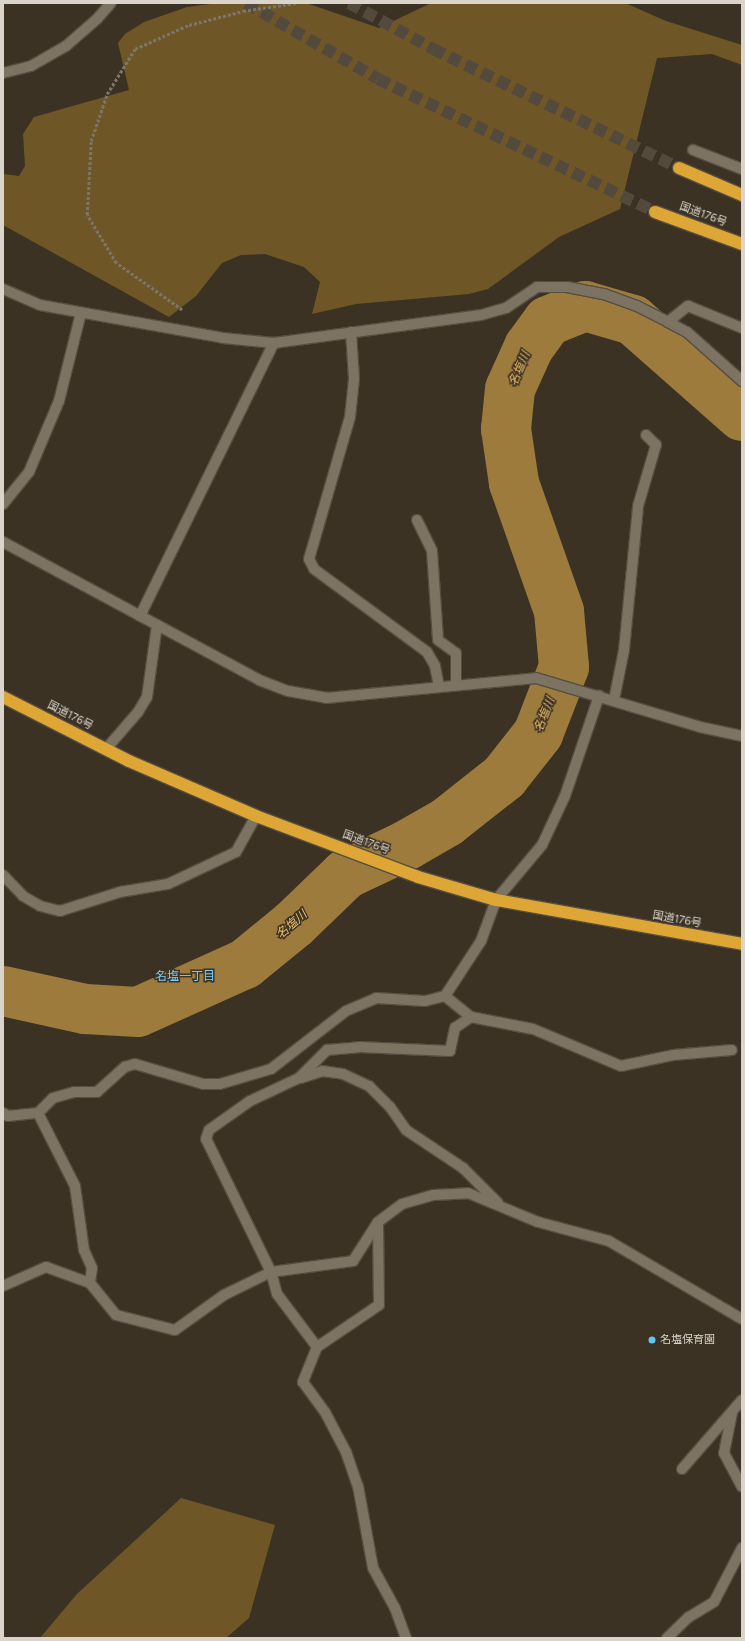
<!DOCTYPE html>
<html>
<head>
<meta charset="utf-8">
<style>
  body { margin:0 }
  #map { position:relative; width:745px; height:1641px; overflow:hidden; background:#3b3224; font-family:Figtree,"Noto Sans JP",sans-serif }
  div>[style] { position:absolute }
  .green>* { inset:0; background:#6f5627 }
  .river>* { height:50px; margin:-25px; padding:0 25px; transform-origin:25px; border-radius:25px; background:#9c7b3d }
  .highway-tunnel>* { height:12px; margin-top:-6px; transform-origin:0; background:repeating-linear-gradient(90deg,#534a3d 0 12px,transparent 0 18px) }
  .path>* { height:2.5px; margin-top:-1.25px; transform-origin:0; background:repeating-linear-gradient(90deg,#7c7569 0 3px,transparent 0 5px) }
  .roads { filter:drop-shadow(1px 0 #564e41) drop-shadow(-1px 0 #564e41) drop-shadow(0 1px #564e41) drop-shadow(0 -1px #564e41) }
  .lane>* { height:10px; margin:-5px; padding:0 5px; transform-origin:5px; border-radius:5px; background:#7d7363 }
  .street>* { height:10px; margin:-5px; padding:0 5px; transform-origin:5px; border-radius:5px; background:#7d7363 }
  .highway>* { height:12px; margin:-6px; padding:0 6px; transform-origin:6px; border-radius:6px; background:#dea634 }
  .dots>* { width:11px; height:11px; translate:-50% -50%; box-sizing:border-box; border:2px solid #3b3224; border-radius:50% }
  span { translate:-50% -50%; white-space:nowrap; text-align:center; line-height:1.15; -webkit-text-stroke:3px #3b3224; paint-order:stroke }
  .street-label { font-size:11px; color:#dad4cb }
  .poi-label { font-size:11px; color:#dad4cb }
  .left { translate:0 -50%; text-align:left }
  .water-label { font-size:12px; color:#f0c068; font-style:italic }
  .neighbourhood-label { font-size:12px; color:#7bcff8 }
  .frame { position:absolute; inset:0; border:4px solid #dad4cb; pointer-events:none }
</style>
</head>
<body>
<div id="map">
  <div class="green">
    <i style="clip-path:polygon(218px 3px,306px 3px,379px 28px,431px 3px,625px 3px,666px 21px,742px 45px,742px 65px,712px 54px,657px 58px,620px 209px,559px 237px,488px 289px,469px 294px,356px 304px,312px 314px,320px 282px,304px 267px,265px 254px,241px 255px,222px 263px,196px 296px,169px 317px,3px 225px,3px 174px,19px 176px,25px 166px,23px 134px,34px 117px,129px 90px,118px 43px,125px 34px,144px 22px,187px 7px)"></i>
    <i style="clip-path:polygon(181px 1498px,275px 1525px,249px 1618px,226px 1638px,40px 1638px,77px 1594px)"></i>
  </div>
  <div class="river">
    <i style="left:3px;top:991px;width:84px;rotate:12.4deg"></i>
    <i style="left:85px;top:1009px;width:53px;rotate:3.2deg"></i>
    <i style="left:138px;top:1012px;width:117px;rotate:-24.2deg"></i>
    <i style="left:245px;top:964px;width:63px;rotate:-39.2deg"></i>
    <i style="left:294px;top:924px;width:72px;rotate:-43.9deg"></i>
    <i style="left:346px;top:874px;width:68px;rotate:-25.4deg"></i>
    <i style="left:407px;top:845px;width:46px;rotate:-29.9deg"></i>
    <i style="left:447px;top:822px;width:73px;rotate:-38.3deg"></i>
    <i style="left:504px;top:777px;width:55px;rotate:-51.7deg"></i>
    <i style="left:538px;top:734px;width:72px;rotate:-68.8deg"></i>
    <i style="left:564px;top:667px;width:56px;rotate:-95.1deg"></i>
    <i style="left:559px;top:611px;width:136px;rotate:-109.4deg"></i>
    <i style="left:514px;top:483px;width:55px;rotate:-98.4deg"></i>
    <i style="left:506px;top:429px;width:40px;rotate:-84.3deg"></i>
    <i style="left:510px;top:389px;width:46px;rotate:-65.7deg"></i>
    <i style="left:529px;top:347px;width:32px;rotate:-54deg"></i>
    <i style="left:548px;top:321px;width:40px;rotate:-22deg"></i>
    <i style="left:585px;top:306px;width:50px;rotate:16.3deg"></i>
    <i style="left:633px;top:320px;width:145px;rotate:41.4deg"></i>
  </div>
  <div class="highway-tunnel">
    <i style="left:246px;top:3px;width:152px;rotate:29.9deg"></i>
    <i style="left:378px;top:79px;width:307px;rotate:25.6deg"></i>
    <i style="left:349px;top:3px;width:96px;rotate:28.7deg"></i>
    <i style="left:433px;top:49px;width:273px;rotate:25.8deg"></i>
  </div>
  <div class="path">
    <i style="left:182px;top:310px;width:81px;rotate:-144.5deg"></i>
    <i style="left:116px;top:263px;width:56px;rotate:-121.1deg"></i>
    <i style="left:87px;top:215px;width:74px;rotate:-86.9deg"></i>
    <i style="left:91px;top:141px;width:50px;rotate:-71.2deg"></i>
    <i style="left:107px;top:94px;width:53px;rotate:-58.1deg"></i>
    <i style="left:135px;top:49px;width:59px;rotate:-24deg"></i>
    <i style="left:189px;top:25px;width:56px;rotate:-14.5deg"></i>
    <i style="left:243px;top:11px;width:54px;rotate:-8.6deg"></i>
  </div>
  <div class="roads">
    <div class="lane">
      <i style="left:351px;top:332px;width:47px;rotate:86.3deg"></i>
      <i style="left:354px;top:379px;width:38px;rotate:96deg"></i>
      <i style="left:350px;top:417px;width:148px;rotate:106.1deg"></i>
      <i style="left:309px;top:559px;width:11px;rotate:63deg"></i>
      <i style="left:314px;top:569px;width:140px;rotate:36.3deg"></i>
      <i style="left:427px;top:652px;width:16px;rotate:60deg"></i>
      <i style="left:435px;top:666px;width:21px;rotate:79deg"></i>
      <i style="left:3px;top:504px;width:41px;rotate:-50.9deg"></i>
      <i style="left:29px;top:472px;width:77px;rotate:-67.1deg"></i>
      <i style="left:59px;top:401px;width:91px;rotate:-76deg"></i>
      <i style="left:496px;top:900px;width:72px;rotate:-50.1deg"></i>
      <i style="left:542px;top:845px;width:54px;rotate:-64.9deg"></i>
      <i style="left:565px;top:796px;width:106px;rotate:-71.2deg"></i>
    </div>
    <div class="street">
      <i style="left:3px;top:73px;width:29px;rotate:-14deg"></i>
      <i style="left:31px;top:66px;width:40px;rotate:-29.7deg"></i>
      <i style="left:66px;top:46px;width:41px;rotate:-41.1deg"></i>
      <i style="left:97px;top:19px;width:21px;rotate:-49deg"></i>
      <i style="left:693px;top:150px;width:53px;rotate:21.2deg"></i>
      <i style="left:3px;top:289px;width:40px;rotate:23.4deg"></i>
      <i style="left:40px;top:305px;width:186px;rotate:10.2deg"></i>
      <i style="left:223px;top:338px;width:51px;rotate:5.6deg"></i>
      <i style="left:274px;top:343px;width:209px;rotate:-7.7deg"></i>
      <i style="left:481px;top:315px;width:26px;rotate:-16deg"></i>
      <i style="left:506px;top:308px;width:37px;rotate:-34deg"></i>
      <i style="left:537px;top:287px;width:30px"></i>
      <i style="left:567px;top:287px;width:38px;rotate:11deg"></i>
      <i style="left:604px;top:294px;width:35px;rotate:20deg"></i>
      <i style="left:637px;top:306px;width:35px;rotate:27deg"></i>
      <i style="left:668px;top:322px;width:21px;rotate:28deg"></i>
      <i style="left:687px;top:332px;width:74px;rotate:41.7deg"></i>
      <i style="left:668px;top:322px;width:26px;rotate:-39deg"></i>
      <i style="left:688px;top:306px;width:58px;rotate:22.2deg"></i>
      <i style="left:417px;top:520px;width:34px;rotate:64deg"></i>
      <i style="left:432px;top:551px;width:89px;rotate:86.1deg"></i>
      <i style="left:438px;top:640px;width:22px;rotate:36deg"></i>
      <i style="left:456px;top:653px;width:32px;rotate:90deg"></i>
      <i style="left:3px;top:542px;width:291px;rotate:28.3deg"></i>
      <i style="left:259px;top:680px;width:31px;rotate:21deg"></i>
      <i style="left:288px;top:691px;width:39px;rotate:10deg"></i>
      <i style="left:326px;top:698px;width:211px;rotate:-5.4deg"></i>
      <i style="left:536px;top:678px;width:171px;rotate:16.6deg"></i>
      <i style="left:700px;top:727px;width:43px;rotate:12.1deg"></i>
      <i style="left:140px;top:616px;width:304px;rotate:-63.9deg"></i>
      <i style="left:614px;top:700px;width:51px;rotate:-78.7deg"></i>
      <i style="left:624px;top:650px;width:145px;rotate:-84.4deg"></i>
      <i style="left:638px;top:506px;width:64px;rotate:-73.6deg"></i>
      <i style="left:656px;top:445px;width:14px;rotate:-135deg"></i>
      <i style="left:106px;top:749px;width:49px;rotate:-49.1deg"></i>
      <i style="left:138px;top:712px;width:17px;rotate:-59deg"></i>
      <i style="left:147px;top:697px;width:73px;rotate:-82.1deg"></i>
      <i style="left:3px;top:875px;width:29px;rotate:46deg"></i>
      <i style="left:23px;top:896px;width:20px;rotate:30deg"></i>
      <i style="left:40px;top:906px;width:21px;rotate:14deg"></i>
      <i style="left:60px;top:911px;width:63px;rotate:-17.6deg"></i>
      <i style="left:120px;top:892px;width:49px;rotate:-9.5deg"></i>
      <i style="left:168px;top:884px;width:75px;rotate:-25.2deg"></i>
      <i style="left:236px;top:852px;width:41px;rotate:-60.9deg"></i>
      <i style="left:445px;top:996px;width:33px;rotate:39deg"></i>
      <i style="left:471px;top:1017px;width:63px;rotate:11deg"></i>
      <i style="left:533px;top:1029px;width:95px;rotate:22.8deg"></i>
      <i style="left:621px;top:1066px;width:53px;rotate:-11.9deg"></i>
      <i style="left:673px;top:1055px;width:59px;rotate:-4.8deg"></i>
      <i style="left:301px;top:1078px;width:22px;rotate:-18deg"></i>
      <i style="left:322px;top:1071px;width:21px;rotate:8deg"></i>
      <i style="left:343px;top:1074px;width:29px;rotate:25deg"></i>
      <i style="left:369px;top:1086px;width:30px;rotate:45deg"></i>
      <i style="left:390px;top:1107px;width:28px;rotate:55deg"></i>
      <i style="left:406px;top:1130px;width:69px;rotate:33.7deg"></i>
      <i style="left:463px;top:1168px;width:49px;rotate:45deg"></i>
      <i style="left:3px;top:1113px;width:6px;rotate:31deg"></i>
      <i style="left:8px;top:1116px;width:30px;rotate:-6deg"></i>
      <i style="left:38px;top:1113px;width:21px;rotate:-45deg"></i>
      <i style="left:53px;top:1098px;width:22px;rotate:-16deg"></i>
      <i style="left:74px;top:1092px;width:23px"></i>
      <i style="left:97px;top:1092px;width:38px;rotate:-42deg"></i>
      <i style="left:125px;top:1067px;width:10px;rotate:-17deg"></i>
      <i style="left:135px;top:1064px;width:71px;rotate:16.4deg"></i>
      <i style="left:203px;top:1084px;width:17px"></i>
      <i style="left:220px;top:1084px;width:53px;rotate:-16.4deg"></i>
      <i style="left:271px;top:1069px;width:95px;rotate:-37.7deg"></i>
      <i style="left:346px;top:1011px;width:33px;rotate:-23deg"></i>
      <i style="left:376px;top:998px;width:49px;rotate:3.5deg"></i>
      <i style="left:425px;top:1001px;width:21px;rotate:-14deg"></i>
      <i style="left:445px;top:996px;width:66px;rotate:-56.8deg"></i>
      <i style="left:481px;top:941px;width:44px;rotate:-69.9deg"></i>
      <i style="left:38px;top:1113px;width:82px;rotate:63.1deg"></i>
      <i style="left:75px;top:1186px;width:65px;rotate:82deg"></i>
      <i style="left:84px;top:1250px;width:20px;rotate:66deg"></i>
      <i style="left:92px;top:1268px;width:15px;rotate:98deg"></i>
      <i style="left:378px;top:1222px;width:83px;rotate:89.3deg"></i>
      <i style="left:379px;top:1305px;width:75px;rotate:145.9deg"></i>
      <i style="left:317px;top:1347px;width:38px;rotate:112deg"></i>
      <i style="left:303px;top:1382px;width:37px;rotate:54deg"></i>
      <i style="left:325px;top:1412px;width:45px;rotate:62.3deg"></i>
      <i style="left:346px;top:1452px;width:36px;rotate:71deg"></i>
      <i style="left:358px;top:1486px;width:83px;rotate:79.6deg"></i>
      <i style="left:373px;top:1568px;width:46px;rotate:61.2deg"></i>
      <i style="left:395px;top:1608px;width:32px;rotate:70deg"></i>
      <i style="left:3px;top:1286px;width:47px;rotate:-23.8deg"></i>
      <i style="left:46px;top:1267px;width:47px;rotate:20deg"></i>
      <i style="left:90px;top:1283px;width:41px;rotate:50.9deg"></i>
      <i style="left:116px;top:1315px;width:61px;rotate:14.3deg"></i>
      <i style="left:175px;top:1330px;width:60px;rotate:-35.5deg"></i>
      <i style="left:224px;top:1295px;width:52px;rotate:-26.1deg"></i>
      <i style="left:271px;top:1272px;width:83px;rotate:-7.6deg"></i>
      <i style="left:353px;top:1261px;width:46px;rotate:-57.3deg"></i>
      <i style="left:378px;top:1222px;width:30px;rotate:-37deg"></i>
      <i style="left:402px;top:1204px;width:33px;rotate:-16deg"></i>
      <i style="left:434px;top:1195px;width:34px;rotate:-3deg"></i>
      <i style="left:468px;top:1193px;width:76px;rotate:22.5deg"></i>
      <i style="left:538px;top:1222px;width:73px;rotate:15deg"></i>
      <i style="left:609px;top:1241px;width:154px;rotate:30.4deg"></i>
      <i style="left:317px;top:1347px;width:66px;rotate:-127deg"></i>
      <i style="left:277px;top:1294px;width:23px;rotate:-105deg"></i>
      <i style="left:271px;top:1272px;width:148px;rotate:-116deg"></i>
      <i style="left:206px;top:1139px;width:9px;rotate:-72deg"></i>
      <i style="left:209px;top:1130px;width:50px;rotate:-35.3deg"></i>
      <i style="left:250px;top:1101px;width:54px;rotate:-25.1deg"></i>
      <i style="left:299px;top:1078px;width:40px;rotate:-45deg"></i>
      <i style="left:327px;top:1050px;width:32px;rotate:-5deg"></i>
      <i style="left:359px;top:1047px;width:91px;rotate:2.5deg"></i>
      <i style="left:450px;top:1051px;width:24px;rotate:-78deg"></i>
      <i style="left:455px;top:1028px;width:19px;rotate:-35deg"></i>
      <i style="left:732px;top:1413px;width:41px;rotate:101.3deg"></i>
      <i style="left:724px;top:1453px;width:38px;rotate:62deg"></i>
      <i style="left:682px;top:1469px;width:91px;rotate:-49deg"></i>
      <i style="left:667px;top:1638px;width:30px;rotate:-44deg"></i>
      <i style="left:689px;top:1617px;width:29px;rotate:-31deg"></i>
      <i style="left:714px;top:1602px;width:61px;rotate:-62.6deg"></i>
    </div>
    <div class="highway">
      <i style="left:679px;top:168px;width:69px;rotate:23.2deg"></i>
      <i style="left:655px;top:212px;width:93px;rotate:20.2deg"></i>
      <i style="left:3px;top:697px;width:141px;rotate:26.9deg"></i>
      <i style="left:129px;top:761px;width:138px;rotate:23.4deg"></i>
      <i style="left:256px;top:816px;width:173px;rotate:20.6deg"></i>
      <i style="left:418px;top:877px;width:81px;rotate:16.4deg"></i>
      <i style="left:496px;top:900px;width:250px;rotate:10.1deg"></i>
    </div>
  </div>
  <div class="dots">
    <i style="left:652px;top:1340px;background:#67c4f0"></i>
  </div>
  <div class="street-label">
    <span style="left:703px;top:215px;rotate:20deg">国道176号</span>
    <span style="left:70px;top:716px;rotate:27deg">国道176号</span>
    <span style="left:366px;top:843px;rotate:20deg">国道176号</span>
    <span style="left:677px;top:920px;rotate:10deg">国道176号</span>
  </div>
  <div class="poi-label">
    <span class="left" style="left:660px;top:1340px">名塩保育園</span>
  </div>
  <div class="water-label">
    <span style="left:520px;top:369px;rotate:-67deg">名塩川</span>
    <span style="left:545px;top:715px;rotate:-68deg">名塩川</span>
    <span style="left:292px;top:925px;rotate:-41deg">名塩川</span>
  </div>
  <div class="neighbourhood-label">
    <span style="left:185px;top:977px">名塩一丁目</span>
  </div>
  <div class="frame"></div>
</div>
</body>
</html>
